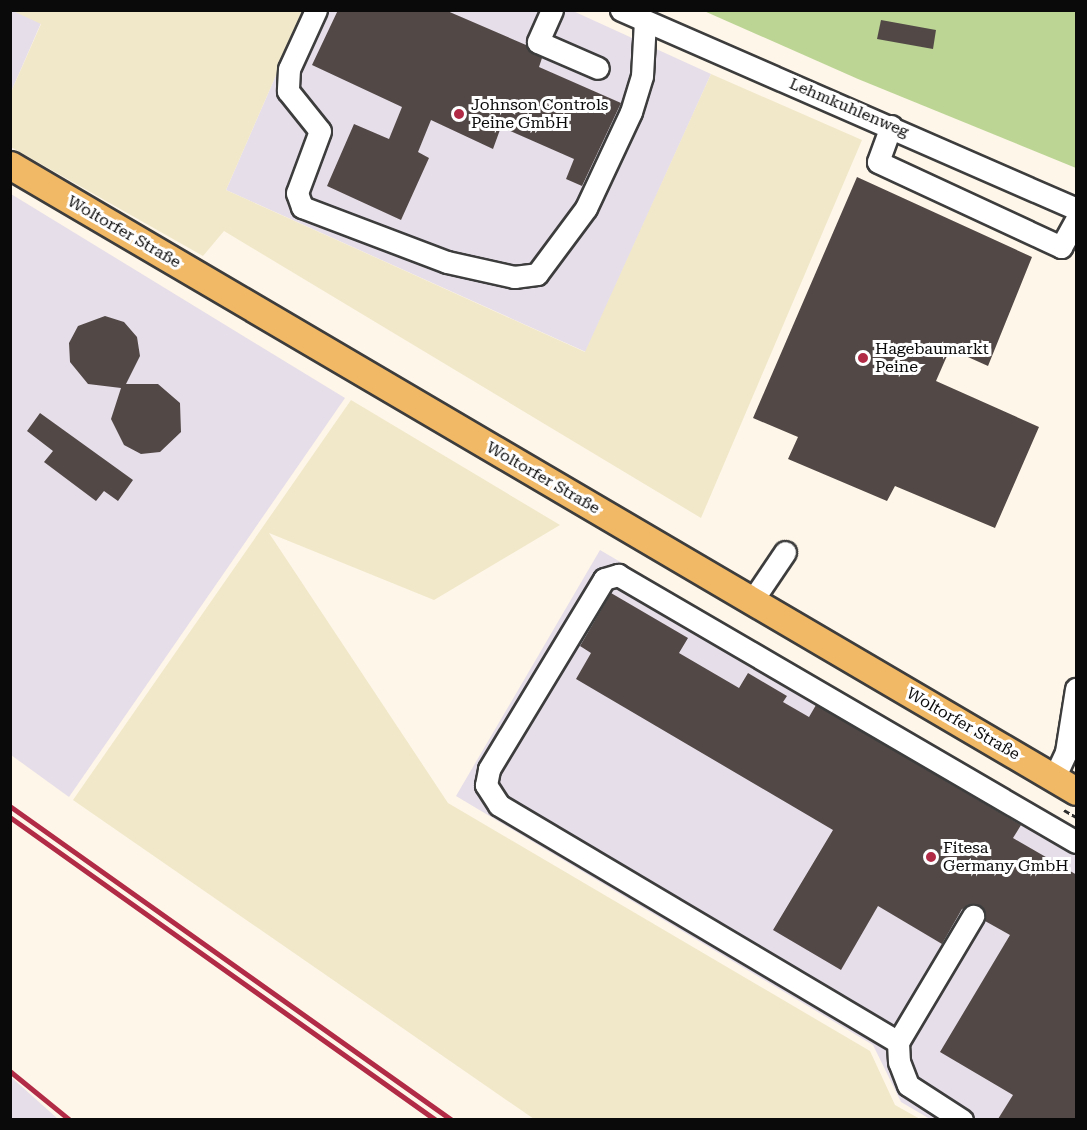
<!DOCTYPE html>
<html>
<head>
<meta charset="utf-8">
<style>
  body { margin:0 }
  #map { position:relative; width:1087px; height:1130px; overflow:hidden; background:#fef6e8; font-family:"Roboto Serif",serif }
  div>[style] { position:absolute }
  .industrial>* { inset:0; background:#e6dee9 }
  .farmland>* { inset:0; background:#f1e8ca }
  .forest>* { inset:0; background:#bcd595 }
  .building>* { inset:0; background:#524947 }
  .path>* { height:3px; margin-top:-1.5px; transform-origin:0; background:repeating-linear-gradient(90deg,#2c2c2c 0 6px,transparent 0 9px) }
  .roads { filter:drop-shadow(2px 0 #3d3d3d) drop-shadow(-2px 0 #3d3d3d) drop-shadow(0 2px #3d3d3d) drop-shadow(0 -2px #3d3d3d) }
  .minor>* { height:21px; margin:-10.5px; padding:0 10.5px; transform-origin:10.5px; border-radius:10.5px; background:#fff }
  .major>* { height:27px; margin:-13.5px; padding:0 13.5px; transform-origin:13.5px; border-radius:13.5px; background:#f1b865 }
  .rail>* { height:4.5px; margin:-2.25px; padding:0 2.25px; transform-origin:2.25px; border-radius:2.25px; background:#b12b47 }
  .dots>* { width:16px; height:16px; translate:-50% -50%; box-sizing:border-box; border:3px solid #fff; border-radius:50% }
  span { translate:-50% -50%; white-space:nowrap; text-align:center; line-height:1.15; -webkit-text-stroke:6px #fff; paint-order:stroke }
  .poi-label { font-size:16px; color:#0a0a0a }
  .left { translate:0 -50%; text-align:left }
  .street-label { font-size:16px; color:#0a0a0a }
  .frame { position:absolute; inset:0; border:12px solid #0a0a0a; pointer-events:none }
</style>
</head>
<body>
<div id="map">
  <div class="industrial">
    <i style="clip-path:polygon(13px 10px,41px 23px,11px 92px,10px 11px)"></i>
    <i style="clip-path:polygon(304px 11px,573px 11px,711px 74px,586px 352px,226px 190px)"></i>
    <i style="clip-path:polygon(11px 194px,345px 398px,69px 797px,11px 755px)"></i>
    <i style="clip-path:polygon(600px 550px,1076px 830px,1076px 1119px,930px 1119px,901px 1102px,873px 1045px,456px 796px)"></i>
    <i style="clip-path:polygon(11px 1077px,58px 1119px,11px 1119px)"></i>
  </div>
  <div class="farmland">
    <i style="clip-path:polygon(13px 11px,304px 11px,226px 190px,585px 352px,711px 74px,862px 140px,701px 518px,224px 231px,203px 256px,11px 147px,11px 92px,41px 24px)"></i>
    <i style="clip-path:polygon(351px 400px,560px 525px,434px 600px,269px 533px,448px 803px,870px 1051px,895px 1105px,920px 1119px,534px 1119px,73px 800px)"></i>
  </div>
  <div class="forest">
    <i style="clip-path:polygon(704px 11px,1076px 11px,1076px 168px,858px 79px)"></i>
  </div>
  <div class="building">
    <i style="clip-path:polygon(338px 10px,445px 10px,526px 45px,542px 58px,539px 67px,621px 103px,582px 186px,566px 179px,574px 159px,501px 127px,493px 149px,431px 120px,418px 152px,429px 158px,401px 220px,327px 186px,354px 124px,389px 139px,402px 107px,312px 65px)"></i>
    <i style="clip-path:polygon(881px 20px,936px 30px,933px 49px,877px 39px)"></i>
    <i style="clip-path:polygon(857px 177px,1032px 257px,988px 366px,950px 349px,936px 381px,1039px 427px,995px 528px,895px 486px,887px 501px,788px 459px,798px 437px,753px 418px)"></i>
    <i style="clip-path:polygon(105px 316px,124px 322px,137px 337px,140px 356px,126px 384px,158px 384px,180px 403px,181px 432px,160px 452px,141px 454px,124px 445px,111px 419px,121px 388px,88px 384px,70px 362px,69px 343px,78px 326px)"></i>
    <i style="clip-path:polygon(40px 413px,133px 480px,118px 501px,104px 491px,96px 501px,44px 462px,53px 451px,27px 431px)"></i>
    <i style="clip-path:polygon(611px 593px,688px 638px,679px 653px,739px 688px,748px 673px,787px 696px,783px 702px,809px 717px,816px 705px,1021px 825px,1013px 838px,1077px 875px,1077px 1119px,998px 1119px,1013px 1095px,940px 1052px,1010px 935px,985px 921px,980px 905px,962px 909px,942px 944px,878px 906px,841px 970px,773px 930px,833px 830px,576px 679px,591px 653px,580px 646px)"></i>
  </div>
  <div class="path">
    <i style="left:1064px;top:810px;width:14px;rotate:30deg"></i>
  </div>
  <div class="roads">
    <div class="minor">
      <i style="left:316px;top:10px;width:65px;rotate:114.6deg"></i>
      <i style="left:289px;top:69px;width:22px;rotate:93deg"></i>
      <i style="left:288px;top:91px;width:51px;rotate:51.3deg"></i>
      <i style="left:320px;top:131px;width:66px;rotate:110.4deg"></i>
      <i style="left:297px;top:193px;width:15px;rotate:70deg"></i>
      <i style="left:302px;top:207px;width:155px;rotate:20.8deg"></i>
      <i style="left:447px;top:262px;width:69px;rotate:12.6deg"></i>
      <i style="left:514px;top:277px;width:23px;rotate:-7deg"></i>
      <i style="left:537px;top:274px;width:82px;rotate:-53.4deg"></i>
      <i style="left:586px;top:208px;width:106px;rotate:-64.9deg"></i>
      <i style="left:631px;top:112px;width:38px;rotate:-73deg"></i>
      <i style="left:642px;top:76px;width:55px;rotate:-86.9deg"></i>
      <i style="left:552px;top:10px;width:35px;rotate:114deg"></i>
      <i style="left:538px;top:42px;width:65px;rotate:23.4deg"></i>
      <i style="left:621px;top:10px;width:497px;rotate:23.6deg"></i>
      <i style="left:891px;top:126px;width:38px;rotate:110deg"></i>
      <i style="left:878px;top:162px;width:202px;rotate:24.9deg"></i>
      <i style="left:1061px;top:247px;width:31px;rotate:-61deg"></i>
      <i style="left:752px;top:601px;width:59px;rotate:-56deg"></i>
      <i style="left:1054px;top:778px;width:29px;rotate:-65deg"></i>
      <i style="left:1066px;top:752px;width:64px;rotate:-81deg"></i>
      <i style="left:898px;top:1042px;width:147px;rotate:-59.2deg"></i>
      <i style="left:962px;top:1120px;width:64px;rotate:-147.1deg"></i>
      <i style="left:908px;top:1085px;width:25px;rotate:-111deg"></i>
      <i style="left:899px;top:1062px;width:20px;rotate:-93deg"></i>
      <i style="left:898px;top:1042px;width:464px;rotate:-149.3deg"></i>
      <i style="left:499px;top:805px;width:24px;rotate:-123deg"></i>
      <i style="left:486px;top:785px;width:16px;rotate:-79deg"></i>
      <i style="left:489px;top:769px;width:222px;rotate:-58.8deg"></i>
      <i style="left:604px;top:579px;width:15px;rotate:-16deg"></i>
      <i style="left:618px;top:575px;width:530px;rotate:30.24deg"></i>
    </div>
    <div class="major">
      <i style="left:10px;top:165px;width:1236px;rotate:30.42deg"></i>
    </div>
  </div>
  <div class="rail">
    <i style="left:10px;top:806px;width:542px;rotate:35.39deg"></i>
    <i style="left:10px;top:817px;width:523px;rotate:35.42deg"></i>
    <i style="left:10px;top:1071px;width:77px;rotate:39.2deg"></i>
  </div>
  <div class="dots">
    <i style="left:459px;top:114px;background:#b12b47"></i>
    <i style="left:863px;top:358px;background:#b12b47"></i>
    <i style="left:931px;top:857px;background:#b12b47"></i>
  </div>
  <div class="poi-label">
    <span class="left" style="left:471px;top:114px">Johnson Controls<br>Peine GmbH</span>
    <span class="left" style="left:875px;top:358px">Hagebaumarkt<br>Peine</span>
    <span class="left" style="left:943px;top:857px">Fitesa<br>Germany GmbH</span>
  </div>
  <div class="street-label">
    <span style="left:849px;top:108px;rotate:23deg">Lehmkuhlenweg</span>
    <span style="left:124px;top:232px;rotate:30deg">Woltorfer Straße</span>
    <span style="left:543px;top:478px;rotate:30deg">Woltorfer Straße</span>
    <span style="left:963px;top:724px;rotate:30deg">Woltorfer Straße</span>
  </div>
  <div class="frame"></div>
</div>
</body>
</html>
